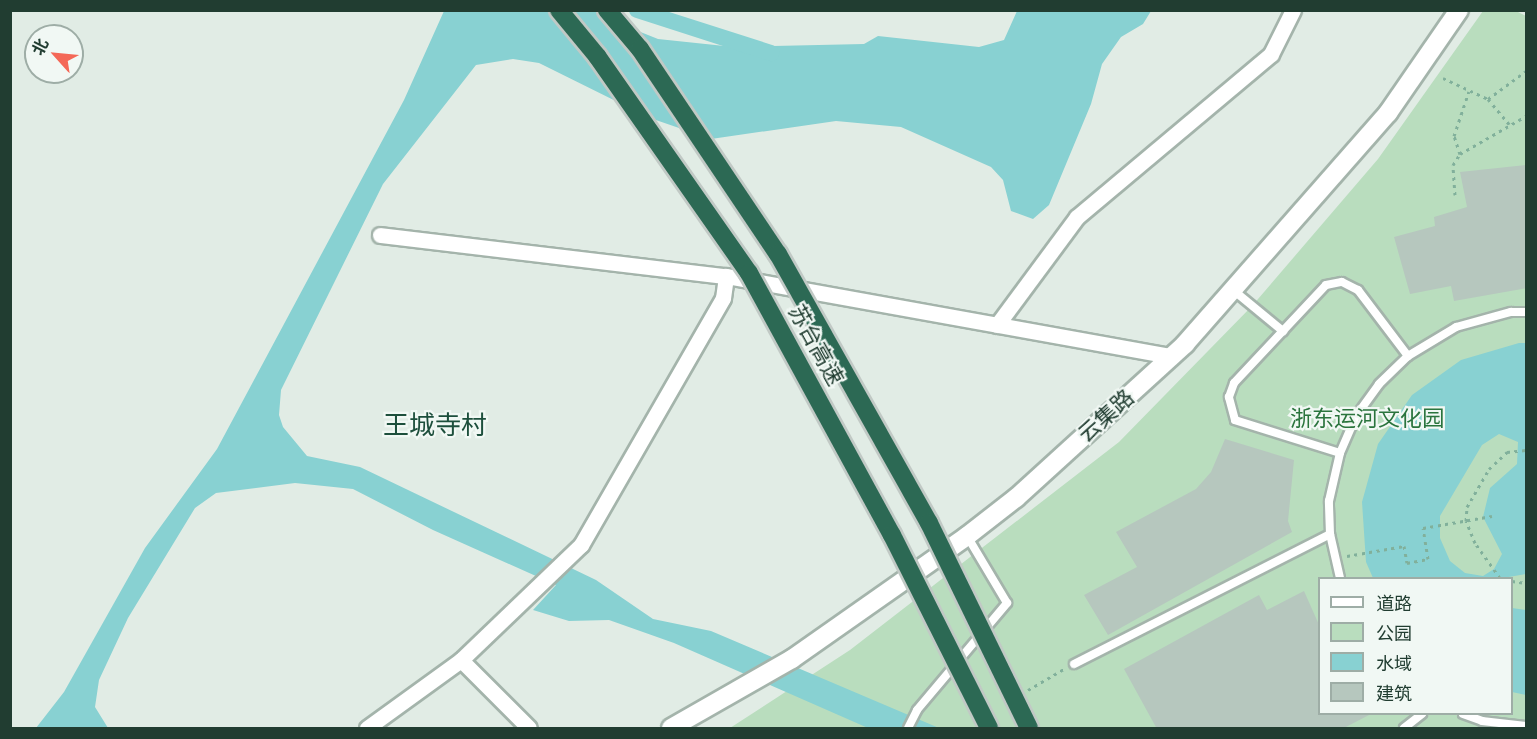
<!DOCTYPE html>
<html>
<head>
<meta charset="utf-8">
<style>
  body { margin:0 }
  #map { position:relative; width:1537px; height:739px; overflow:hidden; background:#e1ece5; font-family:"PT Sans Narrow","Noto Sans SC",sans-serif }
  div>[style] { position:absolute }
  .green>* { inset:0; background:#b9ddbe }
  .water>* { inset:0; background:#88d1d2 }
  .canal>* { height:16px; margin:-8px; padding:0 8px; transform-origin:8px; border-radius:8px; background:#88d1d2 }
  .building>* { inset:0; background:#b6c7be }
  .path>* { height:3px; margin-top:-1.5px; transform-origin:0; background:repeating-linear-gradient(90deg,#81b09b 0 3px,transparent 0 7.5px) }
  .roads { filter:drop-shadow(2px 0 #a4b4ab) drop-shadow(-2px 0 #a4b4ab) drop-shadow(0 2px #a4b4ab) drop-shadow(0 -2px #a4b4ab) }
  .lane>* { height:8px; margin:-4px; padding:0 4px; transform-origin:4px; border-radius:4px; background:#fff }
  .street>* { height:15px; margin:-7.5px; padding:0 7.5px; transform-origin:7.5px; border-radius:7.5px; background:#fff }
  .secondary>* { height:18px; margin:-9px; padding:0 9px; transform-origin:9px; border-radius:9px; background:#fff }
  .bridges { filter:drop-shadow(2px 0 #c1c9c5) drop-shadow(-2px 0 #c1c9c5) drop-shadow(0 2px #c1c9c5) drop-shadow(0 -2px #c1c9c5) }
  .highway-bridge>* { height:18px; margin:-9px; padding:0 9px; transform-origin:9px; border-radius:9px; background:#2c6954 }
  span { translate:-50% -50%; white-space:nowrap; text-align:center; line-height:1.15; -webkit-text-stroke:4.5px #f1f8f4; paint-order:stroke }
  .street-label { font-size:22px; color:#213d31 }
  .park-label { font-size:22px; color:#2a743d }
  .quarter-label { font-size:26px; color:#1d4f3c }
  .frame { position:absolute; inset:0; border:12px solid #213d31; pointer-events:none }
  .legend { position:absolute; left:1318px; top:577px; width:195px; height:138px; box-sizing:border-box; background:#f1f8f4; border:2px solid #9eada6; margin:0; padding:8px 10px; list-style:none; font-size:18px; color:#213d31 }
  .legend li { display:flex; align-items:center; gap:12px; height:30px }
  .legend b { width:30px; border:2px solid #9eada6 }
  .north { position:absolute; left:24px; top:24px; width:60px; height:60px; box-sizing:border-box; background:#f1f8f4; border:2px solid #9eada6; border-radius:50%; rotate:297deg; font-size:16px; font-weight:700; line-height:24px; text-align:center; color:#213d31 }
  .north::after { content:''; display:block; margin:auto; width:21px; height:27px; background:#f46857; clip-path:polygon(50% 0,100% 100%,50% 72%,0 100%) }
</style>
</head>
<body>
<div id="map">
  <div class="green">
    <i style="clip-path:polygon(evenodd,1483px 11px,1516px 11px,1526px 16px,1526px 728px,730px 728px,850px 650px,1119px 442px,1252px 306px,1378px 159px,1483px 11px,1320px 578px,1512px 578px,1512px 714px,1320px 714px,1320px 578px)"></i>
  </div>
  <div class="water">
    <i style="clip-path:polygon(444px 11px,600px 11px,623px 25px,658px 39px,734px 47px,864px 44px,878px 36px,979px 47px,1004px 40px,1017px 11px,1151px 11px,1143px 24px,1121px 37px,1102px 64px,1091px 104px,1049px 205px,1033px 219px,1011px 211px,1003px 180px,991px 167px,901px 127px,836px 121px,711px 139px,650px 118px,539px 63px,513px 59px,476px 65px,383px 184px,281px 390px,279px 415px,283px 427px,307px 456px,360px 467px,596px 580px,653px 619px,711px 631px,939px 728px,868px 728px,674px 643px,609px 620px,569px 621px,533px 610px,556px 585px,433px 530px,353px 489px,295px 483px,216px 493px,195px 508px,128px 618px,99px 680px,95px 707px,108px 728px,36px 728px,64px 692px,145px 548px,217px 449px,404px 100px)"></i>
    <i style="clip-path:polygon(evenodd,1519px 343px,1526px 343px,1526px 574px,1503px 578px,1373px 578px,1366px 562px,1362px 502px,1378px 444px,1412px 395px,1461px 360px,1519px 343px,1499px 434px,1518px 442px,1517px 464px,1490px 488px,1483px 517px,1502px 554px,1494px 569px,1483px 576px,1465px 573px,1450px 561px,1440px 538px,1440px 516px,1482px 445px,1499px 434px)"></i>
    <i style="clip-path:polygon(1512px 608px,1526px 610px,1526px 695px,1512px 692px)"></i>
  </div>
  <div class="canal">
    <i style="left:637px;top:10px;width:141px;rotate:17.8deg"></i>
  </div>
  <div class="building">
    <i style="clip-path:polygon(1527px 165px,1527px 288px,1454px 301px,1451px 286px,1410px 294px,1394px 237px,1435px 226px,1434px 217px,1467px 207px,1460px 172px)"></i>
    <i style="clip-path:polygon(1225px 439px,1294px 460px,1288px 521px,1292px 532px,1108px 635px,1084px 595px,1137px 567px,1116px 532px,1196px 489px,1211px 472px)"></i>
    <i style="clip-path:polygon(1304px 591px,1320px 627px,1320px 714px,1371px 714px,1342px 729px,1157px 729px,1124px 669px,1259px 595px,1267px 610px)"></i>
  </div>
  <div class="path">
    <i style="left:1443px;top:78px;width:50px;rotate:25deg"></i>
    <i style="left:1488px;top:99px;width:47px;rotate:-36.4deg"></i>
    <i style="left:1488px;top:99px;width:33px;rotate:50deg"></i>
    <i style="left:1460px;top:154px;width:19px;rotate:-108deg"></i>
    <i style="left:1454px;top:136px;width:47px;rotate:-71.6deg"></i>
    <i style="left:1455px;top:195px;width:30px;rotate:-94deg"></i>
    <i style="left:1453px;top:165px;width:13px;rotate:-58deg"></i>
    <i style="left:1460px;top:154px;width:76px;rotate:-29.9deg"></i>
    <i style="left:1347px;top:556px;width:58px;rotate:-10deg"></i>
    <i style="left:1404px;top:546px;width:17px;rotate:80deg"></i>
    <i style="left:1407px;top:563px;width:21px;rotate:-11deg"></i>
    <i style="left:1428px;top:559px;width:31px;rotate:-99deg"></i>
    <i style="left:1423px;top:528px;width:70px;rotate:-9.9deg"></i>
    <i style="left:1500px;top:578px;width:43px;rotate:-125.5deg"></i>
    <i style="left:1475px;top:543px;width:24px;rotate:-112deg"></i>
    <i style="left:1466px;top:521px;width:14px;rotate:-86deg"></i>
    <i style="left:1467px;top:507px;width:44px;rotate:-59.9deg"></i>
    <i style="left:1489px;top:469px;width:25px;rotate:-43deg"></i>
    <i style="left:1507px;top:452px;width:19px;rotate:-6deg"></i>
    <i style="left:1512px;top:581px;width:14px;rotate:8deg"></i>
    <i style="left:1028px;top:690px;width:42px;rotate:-30.3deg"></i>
  </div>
  <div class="roads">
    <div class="lane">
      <i style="left:1233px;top:290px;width:65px;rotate:39.4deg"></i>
      <i style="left:1340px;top:453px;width:110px;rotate:-162.6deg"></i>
      <i style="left:1235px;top:420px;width:24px;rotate:-105deg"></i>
      <i style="left:1229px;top:397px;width:15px;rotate:-70deg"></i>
      <i style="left:1234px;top:383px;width:134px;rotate:-46.8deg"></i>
      <i style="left:1326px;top:285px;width:16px;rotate:-11deg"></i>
      <i style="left:1342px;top:282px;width:18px;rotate:27deg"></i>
      <i style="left:1358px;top:290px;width:83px;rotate:52.9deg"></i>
      <i style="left:1340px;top:578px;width:45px;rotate:-102.8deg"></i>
      <i style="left:1330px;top:534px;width:33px;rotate:-92deg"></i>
      <i style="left:1329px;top:501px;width:49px;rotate:-77.1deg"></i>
      <i style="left:1340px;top:453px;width:40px;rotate:-66.6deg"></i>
      <i style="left:1356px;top:416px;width:39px;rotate:-54deg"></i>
      <i style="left:1379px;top:384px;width:40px;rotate:-44deg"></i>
      <i style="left:1408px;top:356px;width:56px;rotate:-31.1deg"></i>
      <i style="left:1456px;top:327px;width:57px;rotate:-15.3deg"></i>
      <i style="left:1511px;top:312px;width:15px"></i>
      <i style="left:1074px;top:664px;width:287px;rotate:-26.9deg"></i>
      <i style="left:1463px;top:714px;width:20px;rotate:20deg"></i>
      <i style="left:1482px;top:721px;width:44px;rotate:6.5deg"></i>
      <i style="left:908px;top:728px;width:20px;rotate:-63deg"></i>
      <i style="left:917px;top:710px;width:140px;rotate:-49.9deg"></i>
      <i style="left:1007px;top:603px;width:78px;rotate:-120.8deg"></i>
      <i style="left:1404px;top:728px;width:23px;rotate:-38deg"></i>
    </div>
    <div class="street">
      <i style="left:380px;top:235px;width:348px;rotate:6.8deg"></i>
      <i style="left:726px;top:276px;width:453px;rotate:10.2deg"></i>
      <i style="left:997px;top:325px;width:134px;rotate:-53.5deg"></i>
      <i style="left:1077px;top:217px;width:253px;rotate:-40deg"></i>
      <i style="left:1271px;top:54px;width:49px;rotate:-63.4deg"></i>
      <i style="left:461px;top:660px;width:96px;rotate:45deg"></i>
      <i style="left:367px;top:728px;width:116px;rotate:-35.9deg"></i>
      <i style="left:461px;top:660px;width:166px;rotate:-43.8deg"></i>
      <i style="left:581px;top:545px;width:285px;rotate:-60.1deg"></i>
      <i style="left:723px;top:298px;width:22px;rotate:-82deg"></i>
    </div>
    <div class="secondary">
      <i style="left:671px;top:728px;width:139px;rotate:-29.7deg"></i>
      <i style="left:792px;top:659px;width:214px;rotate:-35.1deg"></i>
      <i style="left:967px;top:536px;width:62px;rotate:-37.8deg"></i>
      <i style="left:1016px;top:498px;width:229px;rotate:-42.3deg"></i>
      <i style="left:1185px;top:344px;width:308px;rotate:-48.7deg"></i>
      <i style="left:1388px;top:113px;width:125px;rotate:-55.4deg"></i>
    </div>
  </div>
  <div class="bridges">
    <div class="highway-bridge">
      <i style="left:559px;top:10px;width:60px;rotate:50.4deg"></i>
      <i style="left:597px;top:56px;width:265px;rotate:55deg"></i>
      <i style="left:749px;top:273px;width:298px;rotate:61.4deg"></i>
      <i style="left:892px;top:535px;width:216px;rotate:63.3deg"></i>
      <i style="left:607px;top:10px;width:51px;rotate:49.8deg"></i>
      <i style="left:640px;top:49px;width:247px;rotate:56.1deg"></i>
      <i style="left:778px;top:254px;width:308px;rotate:60.7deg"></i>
      <i style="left:929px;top:523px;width:228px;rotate:64deg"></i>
    </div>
  </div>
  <div class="street-label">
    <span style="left:816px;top:345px;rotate:61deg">苏台高速</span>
    <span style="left:1106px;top:416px;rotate:-42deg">云集路</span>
  </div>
  <div class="park-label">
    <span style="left:1367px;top:419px">浙东运河文化园</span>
  </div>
  <div class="quarter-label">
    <span style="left:435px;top:425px">王城寺村</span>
  </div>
  <div class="frame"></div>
  <ul class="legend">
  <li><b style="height:8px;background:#fff"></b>道路</li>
  <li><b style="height:16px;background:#b9ddbe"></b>公园</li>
  <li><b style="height:16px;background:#88d1d2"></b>水域</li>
  <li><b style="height:16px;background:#b6c7be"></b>建筑</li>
  </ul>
  <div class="north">北</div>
</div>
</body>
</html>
